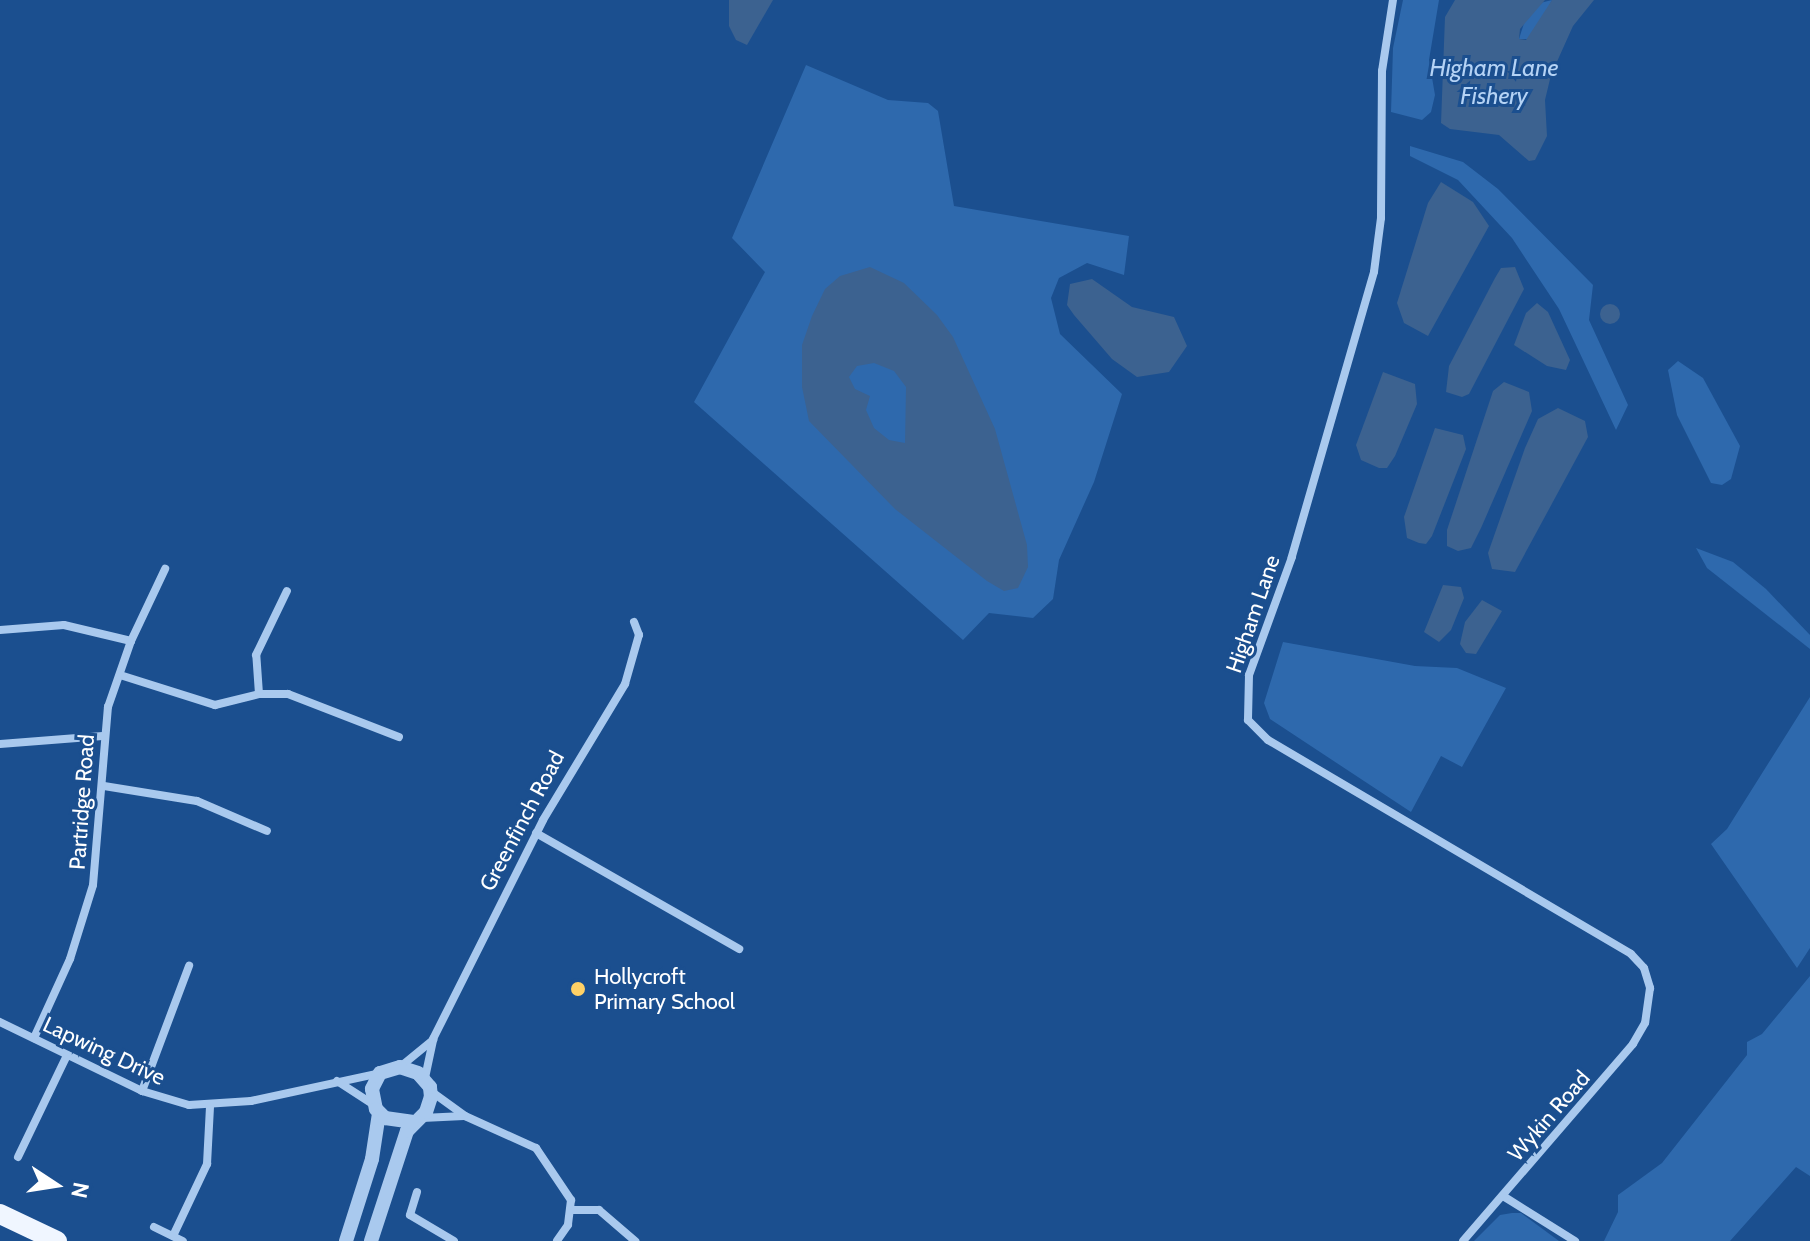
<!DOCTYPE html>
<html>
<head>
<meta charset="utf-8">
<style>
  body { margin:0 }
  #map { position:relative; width:1810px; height:1241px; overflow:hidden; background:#1b4f8f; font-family:Cabin,sans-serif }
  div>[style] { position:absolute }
  .green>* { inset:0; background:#2e69ad }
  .water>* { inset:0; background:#3c6290 }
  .round { border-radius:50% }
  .minor>* { height:8px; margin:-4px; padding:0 4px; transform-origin:4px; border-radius:4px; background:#a9c9ee }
  .tertiary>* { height:14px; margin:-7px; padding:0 7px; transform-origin:7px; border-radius:7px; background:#a9c9ee }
  .primary>* { height:20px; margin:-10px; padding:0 10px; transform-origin:10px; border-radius:10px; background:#f0f6ff }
  .dots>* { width:22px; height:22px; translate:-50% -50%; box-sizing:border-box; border:4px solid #1b4f8f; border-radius:50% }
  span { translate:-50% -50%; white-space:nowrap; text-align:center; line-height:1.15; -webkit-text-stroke:6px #1b4f8f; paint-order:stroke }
  .street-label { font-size:22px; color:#fff }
  .poi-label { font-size:22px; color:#fff }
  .left { translate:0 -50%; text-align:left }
  .water-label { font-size:24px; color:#b5d3f5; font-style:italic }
  .north { position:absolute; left:16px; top:1145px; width:80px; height:80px; -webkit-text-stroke:6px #1b4f8f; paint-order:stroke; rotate:102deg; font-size:22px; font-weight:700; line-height:32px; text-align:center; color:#fff }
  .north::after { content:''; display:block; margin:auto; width:28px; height:36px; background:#fff; clip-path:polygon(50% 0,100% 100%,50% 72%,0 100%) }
</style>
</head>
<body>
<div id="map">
  <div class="green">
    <i style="clip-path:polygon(1403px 0,1439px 0,1429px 60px,1435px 95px,1431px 112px,1422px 120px,1391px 112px,1393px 48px)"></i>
    <i style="clip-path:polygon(1552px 0,1538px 29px,1528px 39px,1519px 39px,1525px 20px,1540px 3px)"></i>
    <i style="clip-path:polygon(806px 65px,888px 100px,928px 103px,938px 111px,954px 206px,1129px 236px,1124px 275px,1087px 263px,1059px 278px,1051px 298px,1060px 334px,1122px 394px,1094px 482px,1059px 560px,1053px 599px,1033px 618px,989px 613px,963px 640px,694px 402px,765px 272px,732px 238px)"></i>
    <i style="clip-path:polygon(1410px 146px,1463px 162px,1498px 189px,1593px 285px,1589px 320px,1628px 405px,1616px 430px,1559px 309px,1512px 238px,1458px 180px,1410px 156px)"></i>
    <i style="clip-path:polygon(1678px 361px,1703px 378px,1740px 446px,1731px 479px,1722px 485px,1711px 483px,1677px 415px,1668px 370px)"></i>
    <i style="clip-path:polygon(1696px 548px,1733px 562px,1766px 589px,1810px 635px,1810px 649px,1707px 568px)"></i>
    <i style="clip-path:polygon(1283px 642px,1415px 666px,1457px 668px,1506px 688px,1462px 767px,1441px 756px,1411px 812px,1270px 719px,1264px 703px)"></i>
    <i style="clip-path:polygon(1810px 697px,1810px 948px,1797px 968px,1711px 844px,1727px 829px)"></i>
    <i style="clip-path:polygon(1810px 976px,1810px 1176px,1796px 1167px,1730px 1241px,1604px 1241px,1618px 1212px,1618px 1195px,1662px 1163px,1747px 1055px,1747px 1042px,1762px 1034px)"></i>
    <i style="clip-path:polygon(1512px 1213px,1521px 1213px,1559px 1241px,1474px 1241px,1500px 1215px)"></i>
  </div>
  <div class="water">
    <i style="clip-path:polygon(729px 0,773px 0,747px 45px,736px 40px,729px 26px)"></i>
    <i style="clip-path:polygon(1455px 0,1545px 0,1520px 29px,1519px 39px,1526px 40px,1552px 0,1594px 0,1573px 26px,1551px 75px,1545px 100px,1547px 136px,1535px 160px,1529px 161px,1499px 135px,1450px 129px,1441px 123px,1445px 17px)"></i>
    <i style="clip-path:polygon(1441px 182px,1473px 202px,1489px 226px,1428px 336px,1404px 323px,1397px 303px,1428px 203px)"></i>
    <i style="clip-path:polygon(evenodd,870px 267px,904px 283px,937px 315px,953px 337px,995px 429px,1027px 545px,1028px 567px,1018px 588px,1004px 591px,987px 581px,895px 509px,809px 421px,802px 387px,802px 345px,812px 316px,825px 289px,840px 276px,870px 267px,874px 363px,894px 371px,906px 387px,905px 443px,889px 440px,874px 428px,866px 410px,870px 396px,855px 389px,849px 377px,857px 366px,874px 363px)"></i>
    <i style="clip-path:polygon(1515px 267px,1524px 289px,1469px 394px,1462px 397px,1446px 392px,1449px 366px,1495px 278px,1501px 268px)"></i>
    <i style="clip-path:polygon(1092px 279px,1132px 307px,1174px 317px,1187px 346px,1169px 372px,1137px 377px,1112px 359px,1074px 315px,1067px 305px,1070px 284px)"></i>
    <i style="clip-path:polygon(1537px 303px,1548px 312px,1570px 360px,1566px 370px,1547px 366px,1514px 345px,1526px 313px)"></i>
    <i class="round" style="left:1600px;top:304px;width:20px;height:20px"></i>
    <i style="clip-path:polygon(1383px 372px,1415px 384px,1417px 404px,1395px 456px,1387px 468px,1379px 468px,1361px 460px,1356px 445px)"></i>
    <i style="clip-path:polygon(1504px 382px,1529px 392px,1532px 411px,1481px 528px,1471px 548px,1458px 551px,1447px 546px,1447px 530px,1493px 391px)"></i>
    <i style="clip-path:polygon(1558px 408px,1585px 421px,1588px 437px,1515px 572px,1492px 569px,1488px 553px,1525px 448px,1538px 419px)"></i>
    <i style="clip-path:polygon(1435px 428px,1463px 435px,1466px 449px,1432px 536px,1426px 544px,1419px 543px,1407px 538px,1404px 517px)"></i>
    <i style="clip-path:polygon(1443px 585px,1461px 587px,1464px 598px,1451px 630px,1439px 642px,1424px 632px)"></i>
    <i style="clip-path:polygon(1482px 600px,1502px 611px,1476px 654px,1466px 653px,1460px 644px,1465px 622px)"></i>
  </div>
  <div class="minor">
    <i style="left:1393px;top:0;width:72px;rotate:98.8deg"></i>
    <i style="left:1382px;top:71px;width:147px;rotate:90.4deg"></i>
    <i style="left:1381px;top:218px;width:54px;rotate:97.4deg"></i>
    <i style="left:1374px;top:272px;width:297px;rotate:106.1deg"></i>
    <i style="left:1292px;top:557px;width:126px;rotate:110deg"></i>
    <i style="left:1249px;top:675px;width:45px;rotate:91.3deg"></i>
    <i style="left:1248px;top:720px;width:28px;rotate:45deg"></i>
    <i style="left:1268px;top:740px;width:421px;rotate:30.5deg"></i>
    <i style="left:1631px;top:954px;width:19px;rotate:47deg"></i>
    <i style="left:1644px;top:968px;width:21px;rotate:73deg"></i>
    <i style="left:1650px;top:988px;width:35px;rotate:98deg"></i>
    <i style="left:1645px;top:1023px;width:24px;rotate:120deg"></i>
    <i style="left:1633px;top:1044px;width:260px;rotate:130.8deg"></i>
    <i style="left:0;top:630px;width:64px;rotate:-4.5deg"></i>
    <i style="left:64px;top:625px;width:69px;rotate:13.4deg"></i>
    <i style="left:120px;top:675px;width:100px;rotate:17.5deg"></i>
    <i style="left:215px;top:705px;width:45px;rotate:-14deg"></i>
    <i style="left:259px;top:694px;width:29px"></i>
    <i style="left:288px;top:694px;width:119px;rotate:21.2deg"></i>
    <i style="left:259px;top:694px;width:39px;rotate:-94deg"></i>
    <i style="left:256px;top:655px;width:71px;rotate:-64.2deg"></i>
    <i style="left:0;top:744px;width:103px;rotate:-4.4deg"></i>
    <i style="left:104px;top:786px;width:94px;rotate:9.2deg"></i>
    <i style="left:197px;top:801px;width:76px;rotate:23.2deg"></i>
    <i style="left:536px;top:833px;width:234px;rotate:29.7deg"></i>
    <i style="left:0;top:1022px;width:158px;rotate:25.9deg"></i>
    <i style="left:142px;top:1091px;width:49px;rotate:16.6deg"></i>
    <i style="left:189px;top:1105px;width:62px;rotate:-3.7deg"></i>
    <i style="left:251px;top:1101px;width:132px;rotate:-12.2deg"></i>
    <i style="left:34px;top:1038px;width:87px;rotate:-65.5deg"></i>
    <i style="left:70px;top:959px;width:77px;rotate:-72.7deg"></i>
    <i style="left:93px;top:885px;width:179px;rotate:-85.2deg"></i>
    <i style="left:108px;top:707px;width:70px;rotate:-70.8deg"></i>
    <i style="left:131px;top:641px;width:80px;rotate:-64.7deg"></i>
    <i style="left:400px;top:1067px;width:43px;rotate:-39.3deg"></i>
    <i style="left:425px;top:1078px;width:40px;rotate:-78deg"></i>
    <i style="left:433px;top:1039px;width:245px;rotate:-63.3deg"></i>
    <i style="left:543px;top:820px;width:159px;rotate:-58.9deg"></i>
    <i style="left:625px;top:684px;width:51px;rotate:-74.1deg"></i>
    <i style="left:639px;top:635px;width:14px;rotate:-111deg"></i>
    <i style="left:337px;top:1081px;width:44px;rotate:33deg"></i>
    <i style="left:142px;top:1091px;width:134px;rotate:-69.4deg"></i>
    <i style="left:432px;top:1092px;width:41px;rotate:36deg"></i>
    <i style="left:465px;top:1116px;width:78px;rotate:24.3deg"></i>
    <i style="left:536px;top:1148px;width:63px;rotate:56.1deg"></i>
    <i style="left:571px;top:1200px;width:25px;rotate:97deg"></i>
    <i style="left:568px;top:1225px;width:19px;rotate:125deg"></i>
    <i style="left:422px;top:1118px;width:42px;rotate:-2.7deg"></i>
    <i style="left:18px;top:1157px;width:113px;rotate:-64.3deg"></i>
    <i style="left:417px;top:1192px;width:24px;rotate:107deg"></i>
    <i style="left:410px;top:1215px;width:51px;rotate:30.6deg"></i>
    <i style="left:1503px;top:1196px;width:85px;rotate:32deg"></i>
    <i style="left:570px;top:1210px;width:29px"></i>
    <i style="left:599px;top:1210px;width:48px;rotate:40.7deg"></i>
    <i style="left:154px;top:1227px;width:32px;rotate:26deg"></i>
    <i style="left:173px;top:1236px;width:80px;rotate:-64.7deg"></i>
    <i style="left:207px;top:1164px;width:57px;rotate:-87deg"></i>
  </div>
  <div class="tertiary">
    <i style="left:346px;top:1241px;width:86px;rotate:-72.4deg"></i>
    <i style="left:372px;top:1159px;width:47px;rotate:-81.3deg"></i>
    <i style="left:371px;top:1241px;width:116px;rotate:-71.9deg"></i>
    <i style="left:407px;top:1131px;width:27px;rotate:-45deg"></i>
    <i style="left:426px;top:1112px;width:16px;rotate:-72deg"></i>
    <i style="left:431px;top:1097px;width:10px;rotate:-96deg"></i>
    <i style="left:430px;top:1087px;width:18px;rotate:-131deg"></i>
    <i style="left:418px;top:1073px;width:19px;rotate:-162deg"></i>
    <i style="left:400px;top:1067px;width:21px;rotate:163deg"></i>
    <i style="left:380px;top:1073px;width:18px;rotate:117deg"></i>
    <i style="left:372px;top:1089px;width:20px;rotate:79deg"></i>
    <i style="left:376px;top:1109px;width:13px;rotate:45deg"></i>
    <i style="left:385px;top:1118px;width:27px;rotate:8deg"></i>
  </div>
  <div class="primary">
    <i style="left:0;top:1214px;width:63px;rotate:25.3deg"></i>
  </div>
  <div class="dots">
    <i style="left:578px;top:989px;background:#ffd166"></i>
  </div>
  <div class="street-label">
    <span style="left:1253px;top:614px;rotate:-71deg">Higham Lane</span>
    <span style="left:82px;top:802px;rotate:-86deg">Partridge Road</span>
    <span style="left:522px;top:821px;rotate:-62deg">Greenfinch Road</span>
    <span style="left:104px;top:1051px;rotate:25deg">Lapwing Drive</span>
    <span style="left:1549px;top:1116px;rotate:-49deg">Wykin Road</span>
  </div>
  <div class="poi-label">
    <span class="left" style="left:594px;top:989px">Hollycroft<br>Primary School</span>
  </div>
  <div class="water-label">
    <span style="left:1494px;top:82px">Higham Lane<br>Fishery</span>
  </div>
  <div class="north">N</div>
</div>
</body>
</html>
